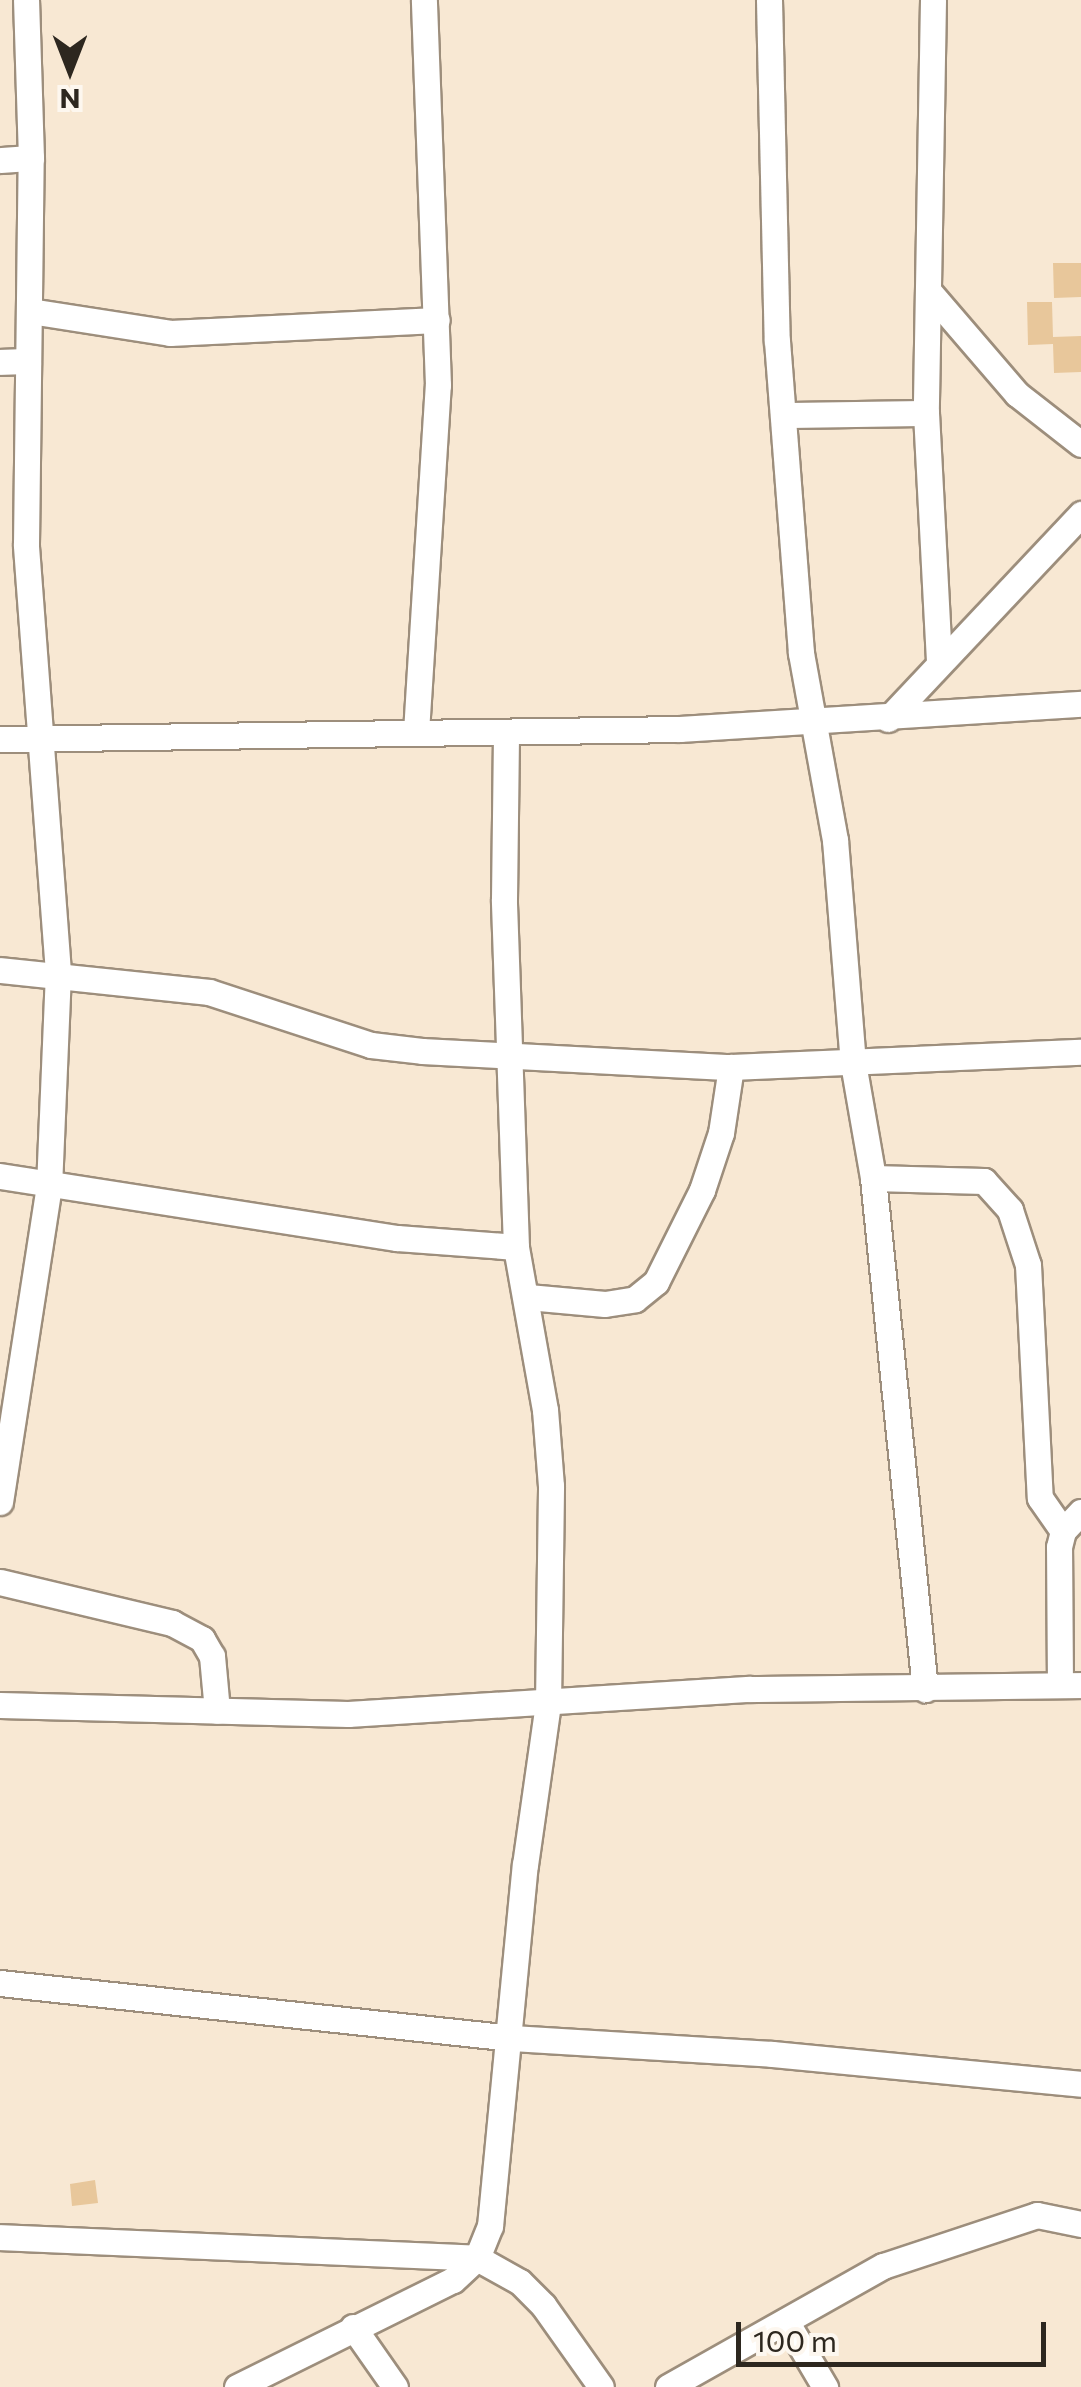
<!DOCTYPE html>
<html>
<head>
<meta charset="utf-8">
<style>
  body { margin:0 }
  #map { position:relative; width:1081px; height:2387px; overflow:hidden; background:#f8e8d3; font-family:Commissioner,sans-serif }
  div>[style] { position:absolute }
  .building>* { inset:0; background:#e8c79b }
  .roads { filter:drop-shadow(2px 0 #9d8e7c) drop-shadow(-2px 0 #9d8e7c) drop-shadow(0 2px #9d8e7c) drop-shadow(0 -2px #9d8e7c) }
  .minor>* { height:25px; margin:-12.5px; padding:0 12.5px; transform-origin:12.5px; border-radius:12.5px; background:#fff }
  span { translate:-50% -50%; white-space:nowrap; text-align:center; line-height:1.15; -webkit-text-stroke:10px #fdf7ef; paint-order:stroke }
  .north { position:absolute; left:20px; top:20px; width:100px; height:100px; -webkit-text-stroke:8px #fdf7ef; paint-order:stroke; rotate:180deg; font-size:28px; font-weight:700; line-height:40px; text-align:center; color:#2d271f }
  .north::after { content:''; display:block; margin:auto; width:35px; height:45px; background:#2d271f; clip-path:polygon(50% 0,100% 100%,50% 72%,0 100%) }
  .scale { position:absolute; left:736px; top:2322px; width:310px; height:45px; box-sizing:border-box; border:5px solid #2d271f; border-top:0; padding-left:12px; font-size:30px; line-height:35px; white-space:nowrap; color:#2d271f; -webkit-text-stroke:8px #fdf7ef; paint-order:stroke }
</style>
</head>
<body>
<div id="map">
  <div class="building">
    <i style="clip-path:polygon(1053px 263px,1081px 263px,1081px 297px,1054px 298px)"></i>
    <i style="clip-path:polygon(1027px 302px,1052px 302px,1053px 337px,1081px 336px,1081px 372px,1054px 373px,1053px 344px,1028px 345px)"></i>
    <i style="clip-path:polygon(95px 2180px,98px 2203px,72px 2206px,70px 2184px)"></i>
  </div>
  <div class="roads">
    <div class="minor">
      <i style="left:769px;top:0;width:341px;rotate:88.7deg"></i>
      <i style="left:777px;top:341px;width:313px;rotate:85.6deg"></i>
      <i style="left:801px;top:653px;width:190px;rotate:79.7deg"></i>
      <i style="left:835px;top:840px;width:224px;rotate:85.4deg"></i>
      <i style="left:853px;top:1063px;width:117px;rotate:80.1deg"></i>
      <i style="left:873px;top:1178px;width:514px;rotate:84.19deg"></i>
      <i style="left:933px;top:0;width:413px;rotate:91deg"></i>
      <i style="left:926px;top:413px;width:250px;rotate:87deg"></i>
      <i style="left:0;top:160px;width:31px;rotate:-4deg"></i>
      <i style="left:931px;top:294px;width:132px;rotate:49.3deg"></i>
      <i style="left:1017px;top:394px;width:81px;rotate:38deg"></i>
      <i style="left:30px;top:311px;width:142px;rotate:8.9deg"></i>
      <i style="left:170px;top:333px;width:267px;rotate:-2.8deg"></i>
      <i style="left:0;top:362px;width:28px;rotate:-2deg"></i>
      <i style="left:785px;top:415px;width:141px;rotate:-0.8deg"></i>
      <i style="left:888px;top:719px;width:282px;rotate:-46.7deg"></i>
      <i style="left:416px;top:732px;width:348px;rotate:-86.4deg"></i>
      <i style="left:438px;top:385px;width:385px;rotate:-92.1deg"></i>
      <i style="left:0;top:739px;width:680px;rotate:-0.84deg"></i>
      <i style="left:680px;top:729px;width:402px;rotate:-3.6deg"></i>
      <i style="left:0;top:970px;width:210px;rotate:6deg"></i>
      <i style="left:209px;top:992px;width:170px;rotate:18.1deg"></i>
      <i style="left:371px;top:1045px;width:51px;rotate:6.7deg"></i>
      <i style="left:422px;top:1051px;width:309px;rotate:3deg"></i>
      <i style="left:731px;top:1067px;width:350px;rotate:-2.5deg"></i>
      <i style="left:0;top:1176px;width:402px;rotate:8.9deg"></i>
      <i style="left:397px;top:1238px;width:119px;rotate:4.3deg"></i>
      <i style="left:873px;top:1178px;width:111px;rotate:1.5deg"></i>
      <i style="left:984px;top:1181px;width:39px;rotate:48deg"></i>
      <i style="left:1010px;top:1210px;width:58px;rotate:71.9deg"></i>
      <i style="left:1028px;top:1265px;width:233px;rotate:87.1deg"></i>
      <i style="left:1040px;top:1498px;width:40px;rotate:55.1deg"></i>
      <i style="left:528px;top:1297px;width:77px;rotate:5.2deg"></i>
      <i style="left:605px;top:1304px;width:30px;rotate:-9deg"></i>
      <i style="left:635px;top:1299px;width:27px;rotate:-39deg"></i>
      <i style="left:656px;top:1282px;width:103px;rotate:-63.4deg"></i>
      <i style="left:702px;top:1190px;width:60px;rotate:-71.6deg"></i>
      <i style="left:721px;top:1133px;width:67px;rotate:-81.4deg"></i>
      <i style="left:0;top:1502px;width:319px;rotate:-81.2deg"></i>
      <i style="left:49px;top:1187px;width:215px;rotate:-87.6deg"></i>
      <i style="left:58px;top:972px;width:429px;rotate:-94.3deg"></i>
      <i style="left:26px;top:544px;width:386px;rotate:-89.3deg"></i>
      <i style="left:31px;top:158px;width:158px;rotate:-91.8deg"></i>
      <i style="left:0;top:1582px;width:177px;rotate:13.4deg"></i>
      <i style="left:172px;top:1623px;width:34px;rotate:28deg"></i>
      <i style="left:202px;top:1639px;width:20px;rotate:60deg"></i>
      <i style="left:212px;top:1656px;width:55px;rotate:84.8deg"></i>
      <i style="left:1060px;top:1685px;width:138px;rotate:-90.4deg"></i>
      <i style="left:1059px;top:1547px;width:16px;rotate:-76deg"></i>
      <i style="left:1063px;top:1531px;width:26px;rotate:-47deg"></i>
      <i style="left:0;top:1705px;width:348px;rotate:1.5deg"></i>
      <i style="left:348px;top:1714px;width:403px;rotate:-3.6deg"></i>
      <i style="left:750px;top:1689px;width:331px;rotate:-0.7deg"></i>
      <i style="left:0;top:1983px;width:515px;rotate:6.13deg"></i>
      <i style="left:512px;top:2038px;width:260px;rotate:3.5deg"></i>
      <i style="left:772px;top:2054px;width:310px;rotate:5.5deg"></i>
      <i style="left:0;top:2237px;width:477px;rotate:2.5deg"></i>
      <i style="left:477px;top:2258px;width:49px;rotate:29.2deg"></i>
      <i style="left:520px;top:2282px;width:33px;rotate:45deg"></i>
      <i style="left:543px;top:2305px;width:100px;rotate:54.7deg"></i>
      <i style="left:786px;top:2321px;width:77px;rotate:59.4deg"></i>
      <i style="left:353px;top:2327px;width:73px;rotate:55deg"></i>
      <i style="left:237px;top:2387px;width:241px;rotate:-26.4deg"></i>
      <i style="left:453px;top:2280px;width:33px;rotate:-43deg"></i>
      <i style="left:477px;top:2258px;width:35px;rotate:-68deg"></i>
      <i style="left:490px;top:2226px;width:363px;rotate:-84.5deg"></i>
      <i style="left:525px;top:1865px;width:163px;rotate:-81.9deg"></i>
      <i style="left:548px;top:1704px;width:218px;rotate:-89.2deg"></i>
      <i style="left:551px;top:1486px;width:76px;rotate:-94.5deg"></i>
      <i style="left:545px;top:1410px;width:166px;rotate:-100.1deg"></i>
      <i style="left:516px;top:1247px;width:348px;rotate:-92deg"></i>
      <i style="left:504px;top:899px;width:167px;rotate:-89.3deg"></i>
      <i style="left:668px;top:2387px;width:247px;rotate:-29.4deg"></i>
      <i style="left:883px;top:2266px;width:162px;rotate:-18.3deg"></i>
      <i style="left:1037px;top:2215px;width:45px;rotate:11.6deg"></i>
    </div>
  </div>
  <div class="north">N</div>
  <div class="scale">100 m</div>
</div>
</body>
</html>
